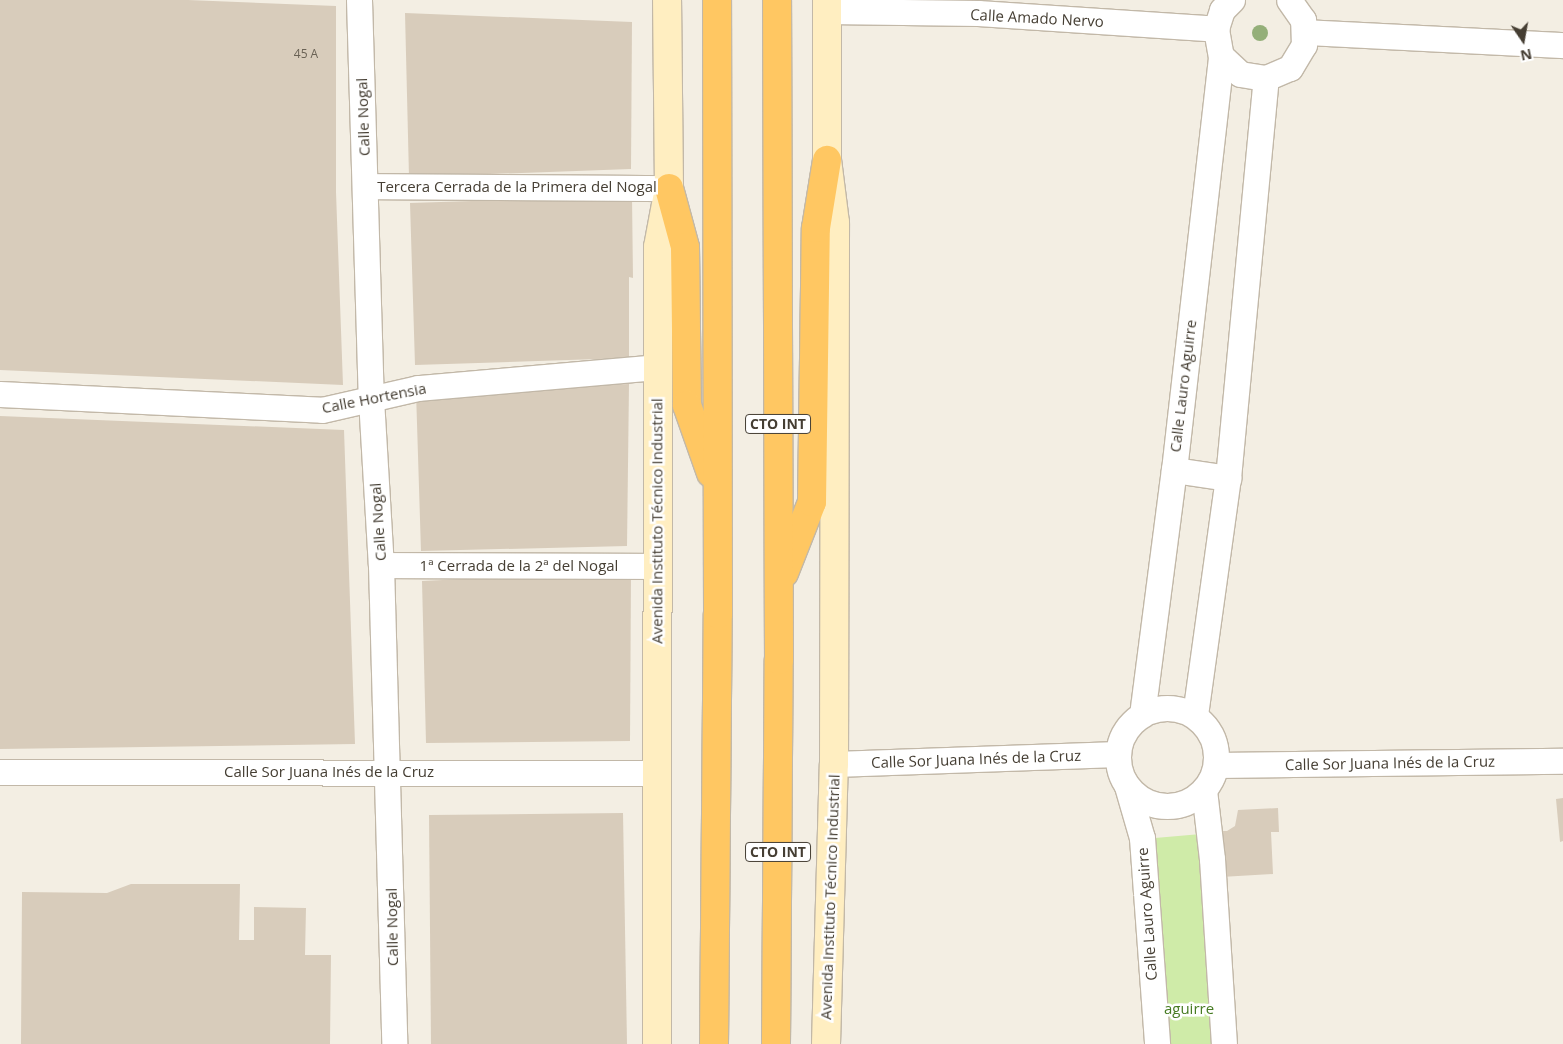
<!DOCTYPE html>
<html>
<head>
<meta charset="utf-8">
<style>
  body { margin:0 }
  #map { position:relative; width:1563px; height:1044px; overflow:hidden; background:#f3eee3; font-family:"Open Sans",sans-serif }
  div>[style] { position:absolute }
  .green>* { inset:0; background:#cfeba8 }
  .building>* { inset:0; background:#d8ccbb }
  .roads { filter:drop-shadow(1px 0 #c2b8a8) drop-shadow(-1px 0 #c2b8a8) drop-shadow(0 1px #c2b8a8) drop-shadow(0 -1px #c2b8a8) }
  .minor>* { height:25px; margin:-12.5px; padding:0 12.5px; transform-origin:12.5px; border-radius:12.5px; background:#fff }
  .minor>.ring { margin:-12.5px; padding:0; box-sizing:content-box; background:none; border:25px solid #fff; border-radius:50% }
  .secondary>* { height:28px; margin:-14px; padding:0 14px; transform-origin:14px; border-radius:14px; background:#ffeec1 }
  .motorway>* { height:28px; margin:-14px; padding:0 14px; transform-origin:14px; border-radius:14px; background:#ffc762 }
  .trees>* { width:16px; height:16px; margin:-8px; border-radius:50%; background:#94af79 }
  span { translate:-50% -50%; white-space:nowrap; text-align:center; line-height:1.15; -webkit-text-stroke:5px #fff; paint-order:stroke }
  .number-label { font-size:12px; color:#6a6255 }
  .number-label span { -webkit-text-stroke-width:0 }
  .shield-label span { padding:1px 4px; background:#fff; border:1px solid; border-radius:4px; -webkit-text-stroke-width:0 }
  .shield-label { font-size:14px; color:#453e33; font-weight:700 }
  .street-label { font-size:15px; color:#453e33 }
  .park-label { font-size:15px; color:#467b22 }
  .north { position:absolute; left:1498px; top:15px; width:50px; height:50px; -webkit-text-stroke:4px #fff; paint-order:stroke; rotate:168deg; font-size:14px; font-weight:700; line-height:20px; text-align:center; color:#453e33 }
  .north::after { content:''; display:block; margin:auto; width:18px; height:22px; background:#453e33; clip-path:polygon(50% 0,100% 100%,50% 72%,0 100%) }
</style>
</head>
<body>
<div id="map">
  <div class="green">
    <i style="clip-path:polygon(1201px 834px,1214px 1044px,1168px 1044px,1155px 838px)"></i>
  </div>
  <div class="building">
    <i style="clip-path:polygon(0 0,188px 0,336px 6px,336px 192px,343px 385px,0 370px)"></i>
    <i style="clip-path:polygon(405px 13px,632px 22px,631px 169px,409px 177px)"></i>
    <i style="clip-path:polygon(632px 196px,633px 278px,629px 277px,629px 358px,415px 365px,410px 203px)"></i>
    <i style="clip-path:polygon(629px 384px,627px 546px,421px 551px,416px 392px)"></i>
    <i style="clip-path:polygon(0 416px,344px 430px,355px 744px,0 749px)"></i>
    <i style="clip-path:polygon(631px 571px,630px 741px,426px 743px,422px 581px)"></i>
    <i style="clip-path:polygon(1563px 798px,1563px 841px,1560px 842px,1556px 799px)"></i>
    <i style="clip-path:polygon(1278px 808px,1279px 832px,1271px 832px,1273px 874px,1221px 877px,1220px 831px,1227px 831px,1235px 826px,1238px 810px)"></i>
    <i style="clip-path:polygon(623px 813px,627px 1044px,431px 1044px,429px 815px)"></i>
    <i style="clip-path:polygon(131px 884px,240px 884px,239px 940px,254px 940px,254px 907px,306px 908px,305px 955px,331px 955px,330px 1044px,21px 1044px,22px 892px,107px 893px)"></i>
  </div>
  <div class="roads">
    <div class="minor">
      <i style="left:359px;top:0;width:399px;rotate:88.3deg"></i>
      <i style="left:371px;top:399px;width:166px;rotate:86.6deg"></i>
      <i style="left:381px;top:565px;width:479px;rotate:88.4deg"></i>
      <i style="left:1232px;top:0;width:14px;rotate:135deg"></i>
      <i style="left:1222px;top:10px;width:20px;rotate:108deg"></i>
      <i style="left:1216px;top:29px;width:27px;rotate:80deg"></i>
      <i style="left:1221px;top:56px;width:26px;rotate:43deg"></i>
      <i style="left:1240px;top:74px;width:26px;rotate:9deg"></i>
      <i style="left:1266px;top:78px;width:26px;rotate:-23deg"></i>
      <i style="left:1290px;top:68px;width:27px;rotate:-59deg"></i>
      <i style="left:1304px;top:45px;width:25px;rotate:-92deg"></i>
      <i style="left:1303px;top:20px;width:24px;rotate:-125deg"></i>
      <i style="left:827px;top:11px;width:151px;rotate:0.8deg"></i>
      <i style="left:978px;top:13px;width:239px;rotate:3.8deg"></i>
      <i style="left:1305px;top:32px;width:258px;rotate:2.9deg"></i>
      <i style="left:365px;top:186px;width:304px;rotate:0.4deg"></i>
      <i style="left:0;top:394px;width:322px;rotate:2.8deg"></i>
      <i style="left:322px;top:410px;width:98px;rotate:-12.9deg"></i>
      <i style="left:418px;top:388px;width:241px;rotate:-5deg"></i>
      <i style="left:1174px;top:470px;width:55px;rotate:8.4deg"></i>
      <i style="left:381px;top:565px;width:276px;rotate:0.2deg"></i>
      <i class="ring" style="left:1118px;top:708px;width:73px;height:73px"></i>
      <i style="left:1142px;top:715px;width:247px;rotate:-82.6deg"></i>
      <i style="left:1174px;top:470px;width:417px;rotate:-83.5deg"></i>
      <i style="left:1195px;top:715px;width:239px;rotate:-82.1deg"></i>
      <i style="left:1228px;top:478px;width:402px;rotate:-84.6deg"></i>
      <i style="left:834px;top:764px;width:284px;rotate:-2deg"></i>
      <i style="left:1217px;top:765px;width:346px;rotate:-0.7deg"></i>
      <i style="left:0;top:772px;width:657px;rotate:0.09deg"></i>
      <i style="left:1127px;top:786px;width:54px;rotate:73.9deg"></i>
      <i style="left:1142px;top:838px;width:207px;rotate:85.8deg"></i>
      <i style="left:1204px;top:790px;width:69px;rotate:83.4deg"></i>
      <i style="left:1212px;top:859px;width:185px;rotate:86.3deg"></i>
    </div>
    <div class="secondary">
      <i style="left:657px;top:1044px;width:797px;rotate:-89.93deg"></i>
      <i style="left:658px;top:247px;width:60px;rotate:-79.4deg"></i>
      <i style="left:669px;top:188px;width:188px;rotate:-90.6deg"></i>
      <i style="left:826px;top:1044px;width:280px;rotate:-88.4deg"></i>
      <i style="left:834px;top:764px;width:541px;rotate:-89.89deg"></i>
      <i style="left:835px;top:223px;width:64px;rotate:-97.2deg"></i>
      <i style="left:827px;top:160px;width:160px;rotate:-90deg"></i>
    </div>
    <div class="motorway">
      <i style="left:669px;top:188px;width:61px;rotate:74.8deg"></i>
      <i style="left:685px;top:247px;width:158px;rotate:89.3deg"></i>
      <i style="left:687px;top:405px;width:72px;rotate:70.6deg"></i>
      <i style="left:784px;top:573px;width:76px;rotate:-68.5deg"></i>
      <i style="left:812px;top:502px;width:274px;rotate:-89.2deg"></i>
      <i style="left:816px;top:228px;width:69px;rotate:-80.8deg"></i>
      <i style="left:714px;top:1044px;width:430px;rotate:-89.5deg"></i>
      <i style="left:718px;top:614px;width:614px;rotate:-90.09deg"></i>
      <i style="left:776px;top:1044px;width:384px;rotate:-89.6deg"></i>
      <i style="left:779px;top:660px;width:660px;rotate:-90.17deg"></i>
    </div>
  </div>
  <div class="trees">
    <i style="left:1260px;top:33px"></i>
  </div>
  <div class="number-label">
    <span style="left:306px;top:54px">45 A</span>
  </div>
  <div class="shield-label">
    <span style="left:778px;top:424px">CTO INT</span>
    <span style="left:778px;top:852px">CTO INT</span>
  </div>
  <div class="street-label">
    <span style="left:1037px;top:18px;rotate:3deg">Calle Amado Nervo</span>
    <span style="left:363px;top:117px;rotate:-92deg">Calle Nogal</span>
    <span style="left:517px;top:187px">Tercera Cerrada de la Primera del Nogal</span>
    <span style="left:1183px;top:386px;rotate:-83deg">Calle Lauro Aguirre</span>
    <span style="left:374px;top:398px;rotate:-11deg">Calle Hortensia</span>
    <span style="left:657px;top:521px;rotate:-90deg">Avenida Instituto Técnico Industrial</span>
    <span style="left:378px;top:522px;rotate:-94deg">Calle Nogal</span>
    <span style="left:519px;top:566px">1ª Cerrada de la 2ª del Nogal</span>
    <span style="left:976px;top:759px;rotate:-2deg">Calle Sor Juana Inés de la Cruz</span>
    <span style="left:1390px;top:763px;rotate:-1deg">Calle Sor Juana Inés de la Cruz</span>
    <span style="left:329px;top:772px">Calle Sor Juana Inés de la Cruz</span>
    <span style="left:830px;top:897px;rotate:-88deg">Avenida Instituto Técnico Industrial</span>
    <span style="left:1147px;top:914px;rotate:-94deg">Calle Lauro Aguirre</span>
    <span style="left:392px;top:927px;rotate:-91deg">Calle Nogal</span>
  </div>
  <div class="park-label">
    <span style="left:1189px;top:1009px">aguirre</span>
  </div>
  <div class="north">N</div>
</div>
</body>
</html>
